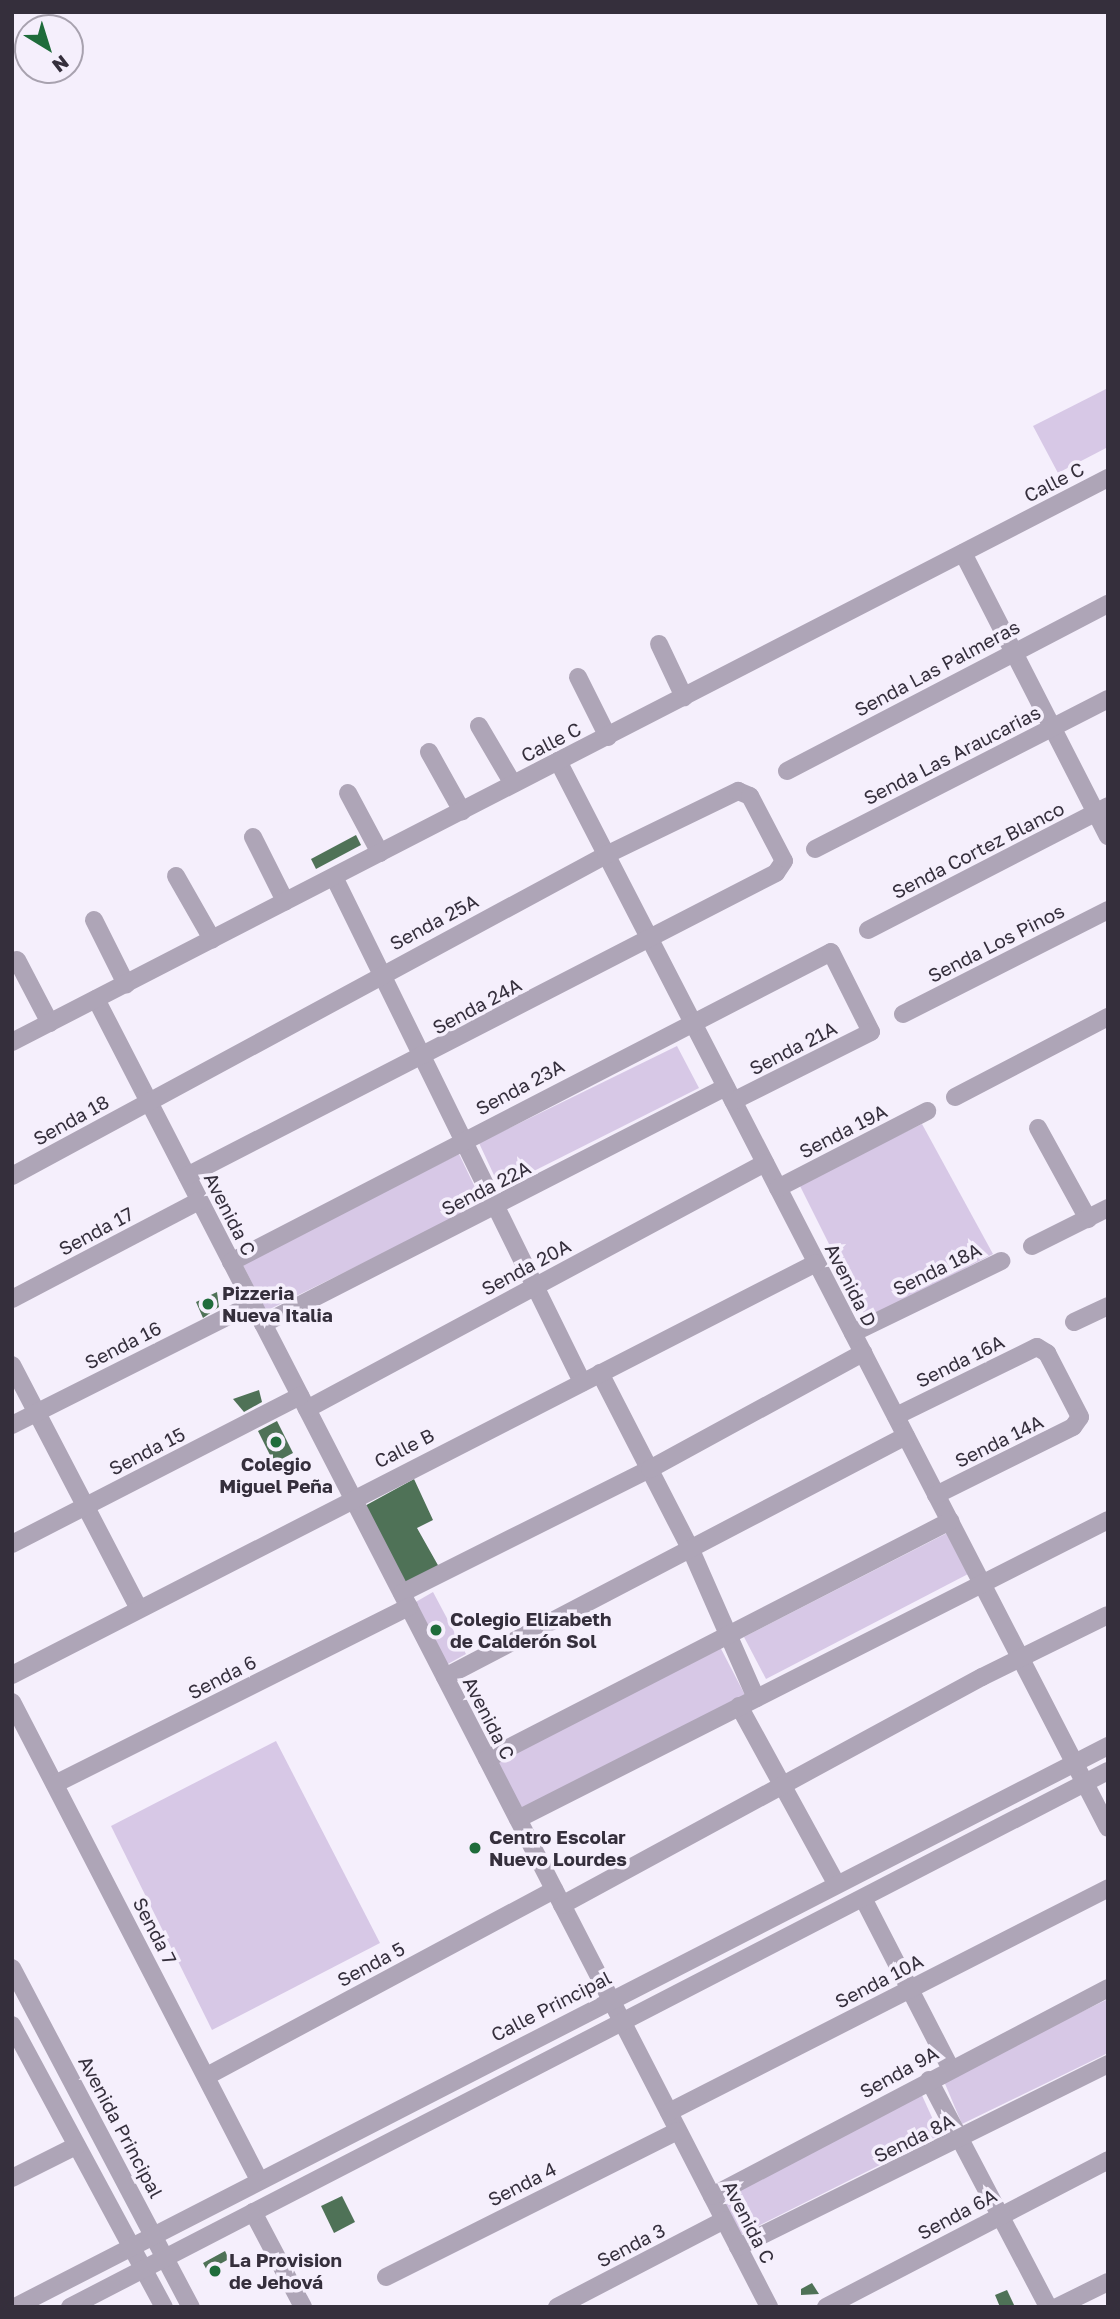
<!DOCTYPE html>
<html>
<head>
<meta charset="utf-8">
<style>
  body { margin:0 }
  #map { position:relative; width:1120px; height:2319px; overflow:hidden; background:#f5effc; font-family:"Golos Text",sans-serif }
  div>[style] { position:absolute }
  .green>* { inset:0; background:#d7c8e6 }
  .building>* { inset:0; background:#4f7257 }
  .minor>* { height:18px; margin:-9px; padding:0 9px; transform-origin:9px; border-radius:9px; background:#aea5b7 }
  .dots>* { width:19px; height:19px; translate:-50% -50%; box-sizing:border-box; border:4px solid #f5effc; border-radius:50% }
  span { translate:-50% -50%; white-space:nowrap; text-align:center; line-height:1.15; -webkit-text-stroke:7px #f5effc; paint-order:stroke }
  .street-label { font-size:19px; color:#352f3c }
  .poi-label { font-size:19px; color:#352f3c; font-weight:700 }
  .left { translate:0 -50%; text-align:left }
  .frame { position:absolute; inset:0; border:14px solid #352f3c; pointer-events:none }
  .north { position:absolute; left:14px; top:14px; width:70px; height:70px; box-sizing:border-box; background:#f5effc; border:2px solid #a8a2af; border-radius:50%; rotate:142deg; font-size:19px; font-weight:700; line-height:28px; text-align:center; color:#352f3c }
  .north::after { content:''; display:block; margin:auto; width:24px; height:32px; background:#1f6c3b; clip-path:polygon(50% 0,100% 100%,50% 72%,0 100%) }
</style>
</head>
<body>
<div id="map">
  <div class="green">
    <i style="clip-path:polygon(1108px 388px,1108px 447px,1058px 473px,1033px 426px)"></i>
    <i style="clip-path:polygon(677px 1046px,699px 1088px,500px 1188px,479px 1143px)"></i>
    <i style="clip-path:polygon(922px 1124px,993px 1254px,867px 1320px,799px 1184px)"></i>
    <i style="clip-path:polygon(459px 1154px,483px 1204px,266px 1311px,242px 1263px)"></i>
    <i style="clip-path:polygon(949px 1532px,970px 1573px,766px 1679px,744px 1637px)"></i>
    <i style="clip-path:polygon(433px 1592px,466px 1654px,437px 1670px,407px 1607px)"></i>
    <i style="clip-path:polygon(718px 1643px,745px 1695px,520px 1812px,495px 1761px)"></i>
    <i style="clip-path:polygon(276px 1741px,380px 1943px,212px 2030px,111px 1826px)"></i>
    <i style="clip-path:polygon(1108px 1999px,1108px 2053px,962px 2124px,943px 2079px)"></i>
    <i style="clip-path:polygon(920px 2091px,940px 2135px,736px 2237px,715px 2204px)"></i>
  </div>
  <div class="building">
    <i style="clip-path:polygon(356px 835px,361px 845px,316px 869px,311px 859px)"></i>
    <i style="clip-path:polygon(217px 1292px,219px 1307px,203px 1318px,196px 1302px)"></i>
    <i style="clip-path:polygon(259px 1390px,262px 1402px,244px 1412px,233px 1399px)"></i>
    <i style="clip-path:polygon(277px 1421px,293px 1453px,274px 1463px,258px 1431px)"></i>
    <i style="clip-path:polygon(414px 1479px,433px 1520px,417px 1528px,439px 1567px,401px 1586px,361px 1508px)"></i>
    <i style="clip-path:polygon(342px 2196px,355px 2222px,334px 2233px,321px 2206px)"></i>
    <i style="clip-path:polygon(225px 2251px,229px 2259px,220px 2264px,224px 2272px,211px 2278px,203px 2263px)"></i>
    <i style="clip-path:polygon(812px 2283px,819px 2294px,801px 2295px,801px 2289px)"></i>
    <i style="clip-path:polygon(1007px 2290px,1015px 2307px,1000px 2307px,995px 2295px)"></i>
  </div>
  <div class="minor">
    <i style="left:963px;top:553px;width:318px;rotate:62.9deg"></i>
    <i style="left:659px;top:644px;width:59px;rotate:64.7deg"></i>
    <i style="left:578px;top:677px;width:67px;rotate:63.4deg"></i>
    <i style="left:479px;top:726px;width:67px;rotate:59.6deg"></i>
    <i style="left:429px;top:752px;width:68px;rotate:60.8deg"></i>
    <i style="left:558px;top:761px;width:1200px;rotate:62.73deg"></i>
    <i style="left:787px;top:771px;width:362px;rotate:-27.5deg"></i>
    <i style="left:348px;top:793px;width:68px;rotate:61.9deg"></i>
    <i style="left:253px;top:837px;width:72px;rotate:63.4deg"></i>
    <i style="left:815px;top:849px;width:329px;rotate:-27.1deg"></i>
    <i style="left:176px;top:876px;width:73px;rotate:60.3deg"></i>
    <i style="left:334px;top:877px;width:563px;rotate:63.84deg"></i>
    <i style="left:94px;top:920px;width:72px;rotate:63.4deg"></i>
    <i style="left:868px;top:930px;width:270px;rotate:-27.3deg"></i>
    <i style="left:17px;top:960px;width:71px;rotate:62.4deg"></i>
    <i style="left:96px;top:999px;width:1471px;rotate:62.77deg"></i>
    <i style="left:903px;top:1014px;width:230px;rotate:-26.9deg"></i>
    <i style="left:12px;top:1042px;width:1233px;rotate:-27.23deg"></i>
    <i style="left:955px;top:1097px;width:173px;rotate:-27.6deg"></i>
    <i style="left:1038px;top:1128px;width:104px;rotate:61.2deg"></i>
    <i style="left:12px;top:1176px;width:675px;rotate:-28.39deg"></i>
    <i style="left:606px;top:855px;width:147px;rotate:-25.9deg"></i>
    <i style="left:738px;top:791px;width:13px;rotate:23deg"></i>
    <i style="left:750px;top:796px;width:73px;rotate:62.4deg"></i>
    <i style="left:784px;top:861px;width:14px;rotate:124deg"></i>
    <i style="left:776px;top:873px;width:662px;rotate:152.78deg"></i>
    <i style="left:778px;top:1188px;width:168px;rotate:-27.3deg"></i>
    <i style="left:1032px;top:1246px;width:85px;rotate:-26.6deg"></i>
    <i style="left:231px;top:1262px;width:675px;rotate:-27.32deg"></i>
    <i style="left:831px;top:952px;width:89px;rotate:63.4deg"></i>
    <i style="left:871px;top:1032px;width:154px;rotate:153.4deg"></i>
    <i style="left:12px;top:1299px;width:211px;rotate:-27.7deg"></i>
    <i style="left:1074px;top:1322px;width:38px;rotate:-25deg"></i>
    <i style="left:263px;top:1324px;width:520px;rotate:-27.11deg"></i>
    <i style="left:853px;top:1333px;width:165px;rotate:-25.9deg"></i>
    <i style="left:12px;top:1365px;width:275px;rotate:62.5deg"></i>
    <i style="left:600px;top:1373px;width:199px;rotate:62.8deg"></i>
    <i style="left:691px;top:1550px;width:162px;rotate:66.3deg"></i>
    <i style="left:307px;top:1409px;width:520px;rotate:-28.24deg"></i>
    <i style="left:896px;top:1416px;width:157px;rotate:-26.1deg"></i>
    <i style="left:1037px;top:1347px;width:12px;rotate:31deg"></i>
    <i style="left:1047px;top:1353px;width:72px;rotate:62.7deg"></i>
    <i style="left:1080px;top:1417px;width:12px;rotate:125deg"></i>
    <i style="left:1073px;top:1427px;width:153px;rotate:153.6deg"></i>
    <i style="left:12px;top:1425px;width:270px;rotate:-26.7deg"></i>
    <i style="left:12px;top:1544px;width:324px;rotate:-27.2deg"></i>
    <i style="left:402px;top:1593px;width:277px;rotate:-26.6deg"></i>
    <i style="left:650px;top:1469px;width:243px;rotate:-28.6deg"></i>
    <i style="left:12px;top:1675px;width:903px;rotate:-27.13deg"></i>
    <i style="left:445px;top:1677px;width:520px;rotate:-27.6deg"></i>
    <i style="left:12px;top:1702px;width:538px;rotate:62.67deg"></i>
    <i style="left:739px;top:1706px;width:202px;rotate:61.3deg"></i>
    <i style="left:487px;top:1759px;width:521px;rotate:-27.2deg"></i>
    <i style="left:55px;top:1784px;width:396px;rotate:-26.6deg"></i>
    <i style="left:518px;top:1819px;width:661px;rotate:-26.87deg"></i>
    <i style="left:864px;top:1900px;width:188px;rotate:62.8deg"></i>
    <i style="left:562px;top:1905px;width:478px;rotate:-28.5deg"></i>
    <i style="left:982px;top:1677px;width:140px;rotate:-26.2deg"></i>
    <i style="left:12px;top:1968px;width:383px;rotate:62.2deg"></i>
    <i style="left:12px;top:2025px;width:320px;rotate:61.7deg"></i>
    <i style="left:207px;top:2076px;width:394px;rotate:-28.2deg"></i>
    <i style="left:929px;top:2080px;width:256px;rotate:62.3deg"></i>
    <i style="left:669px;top:2112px;width:493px;rotate:-27deg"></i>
    <i style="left:12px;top:2178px;width:72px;rotate:-26.6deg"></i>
    <i style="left:712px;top:2196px;width:447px;rotate:-27.7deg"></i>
    <i style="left:253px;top:2212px;width:107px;rotate:62.2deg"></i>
    <i style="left:738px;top:2247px;width:413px;rotate:-26.3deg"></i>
    <i style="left:386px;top:2277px;width:326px;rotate:-26.6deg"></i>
    <i style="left:15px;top:2307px;width:1229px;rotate:-27.17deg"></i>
    <i style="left:70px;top:2307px;width:1168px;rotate:-27.31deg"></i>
    <i style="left:557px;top:2307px;width:188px;rotate:-27.5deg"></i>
    <i style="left:826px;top:2307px;width:318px;rotate:-27.5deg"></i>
    <i style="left:1057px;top:2307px;width:57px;rotate:-26.1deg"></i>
  </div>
  <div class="dots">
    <i style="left:208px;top:1304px;background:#1f6c3b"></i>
    <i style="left:276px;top:1442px;background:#1f6c3b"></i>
    <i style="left:436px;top:1630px;background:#1f6c3b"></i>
    <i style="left:475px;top:1848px;background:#1f6c3b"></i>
    <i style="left:215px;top:2271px;background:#1f6c3b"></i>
  </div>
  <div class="street-label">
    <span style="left:1054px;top:482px;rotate:-27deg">Calle C</span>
    <span style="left:937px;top:668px;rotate:-28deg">Senda Las Palmeras</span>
    <span style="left:551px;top:742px;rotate:-27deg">Calle C</span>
    <span style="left:952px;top:755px;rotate:-27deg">Senda Las Araucarias</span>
    <span style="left:978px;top:850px;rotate:-27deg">Senda Cortez Blanco</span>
    <span style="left:434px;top:922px;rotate:-28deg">Senda 25A</span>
    <span style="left:996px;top:943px;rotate:-27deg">Senda Los Pinos</span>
    <span style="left:477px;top:1006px;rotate:-28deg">Senda 24A</span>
    <span style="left:793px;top:1048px;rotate:-27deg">Senda 21A</span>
    <span style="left:520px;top:1087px;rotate:-28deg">Senda 23A</span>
    <span style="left:71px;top:1120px;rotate:-29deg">Senda 18</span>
    <span style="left:843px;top:1131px;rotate:-27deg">Senda 19A</span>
    <span style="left:486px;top:1188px;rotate:-27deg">Senda 22A</span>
    <span style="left:230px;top:1214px;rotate:63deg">Avenida C</span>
    <span style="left:96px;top:1231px;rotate:-28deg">Senda 17</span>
    <span style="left:526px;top:1267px;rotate:-28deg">Senda 20A</span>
    <span style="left:937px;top:1269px;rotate:-26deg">Senda 18A</span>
    <span style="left:851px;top:1285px;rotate:63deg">Avenida D</span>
    <span style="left:123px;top:1345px;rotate:-27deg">Senda 16</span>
    <span style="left:960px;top:1361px;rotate:-26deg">Senda 16A</span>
    <span style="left:999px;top:1441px;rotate:-26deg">Senda 14A</span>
    <span style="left:404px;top:1448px;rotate:-27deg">Calle B</span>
    <span style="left:147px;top:1451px;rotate:-27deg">Senda 15</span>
    <span style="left:222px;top:1677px;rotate:-27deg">Senda 6</span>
    <span style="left:489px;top:1718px;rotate:63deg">Avenida C</span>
    <span style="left:155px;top:1931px;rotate:63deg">Senda 7</span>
    <span style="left:371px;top:1964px;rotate:-28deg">Senda 5</span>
    <span style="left:879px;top:1981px;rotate:-27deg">Senda 10A</span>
    <span style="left:551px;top:2006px;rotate:-27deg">Calle Principal</span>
    <span style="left:899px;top:2072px;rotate:-29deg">Senda 9A</span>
    <span style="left:121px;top:2127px;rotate:62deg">Avenida Principal</span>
    <span style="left:914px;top:2138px;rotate:-26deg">Senda 8A</span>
    <span style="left:522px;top:2184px;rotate:-27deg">Senda 4</span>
    <span style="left:957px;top:2214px;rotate:-28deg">Senda 6A</span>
    <span style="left:749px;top:2222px;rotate:63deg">Avenida C</span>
    <span style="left:631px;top:2245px;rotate:-27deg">Senda 3</span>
  </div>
  <div class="poi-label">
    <span class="left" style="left:222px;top:1304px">Pizzeria<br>Nueva Italia</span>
    <span style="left:276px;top:1475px">Colegio<br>Miguel Peña</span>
    <span class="left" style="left:450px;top:1630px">Colegio Elizabeth<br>de Calderón Sol</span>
    <span class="left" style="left:489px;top:1848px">Centro Escolar<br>Nuevo Lourdes</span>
    <span class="left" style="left:229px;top:2271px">La Provision<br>de Jehová</span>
  </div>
  <div class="frame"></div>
  <div class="north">N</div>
</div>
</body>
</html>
